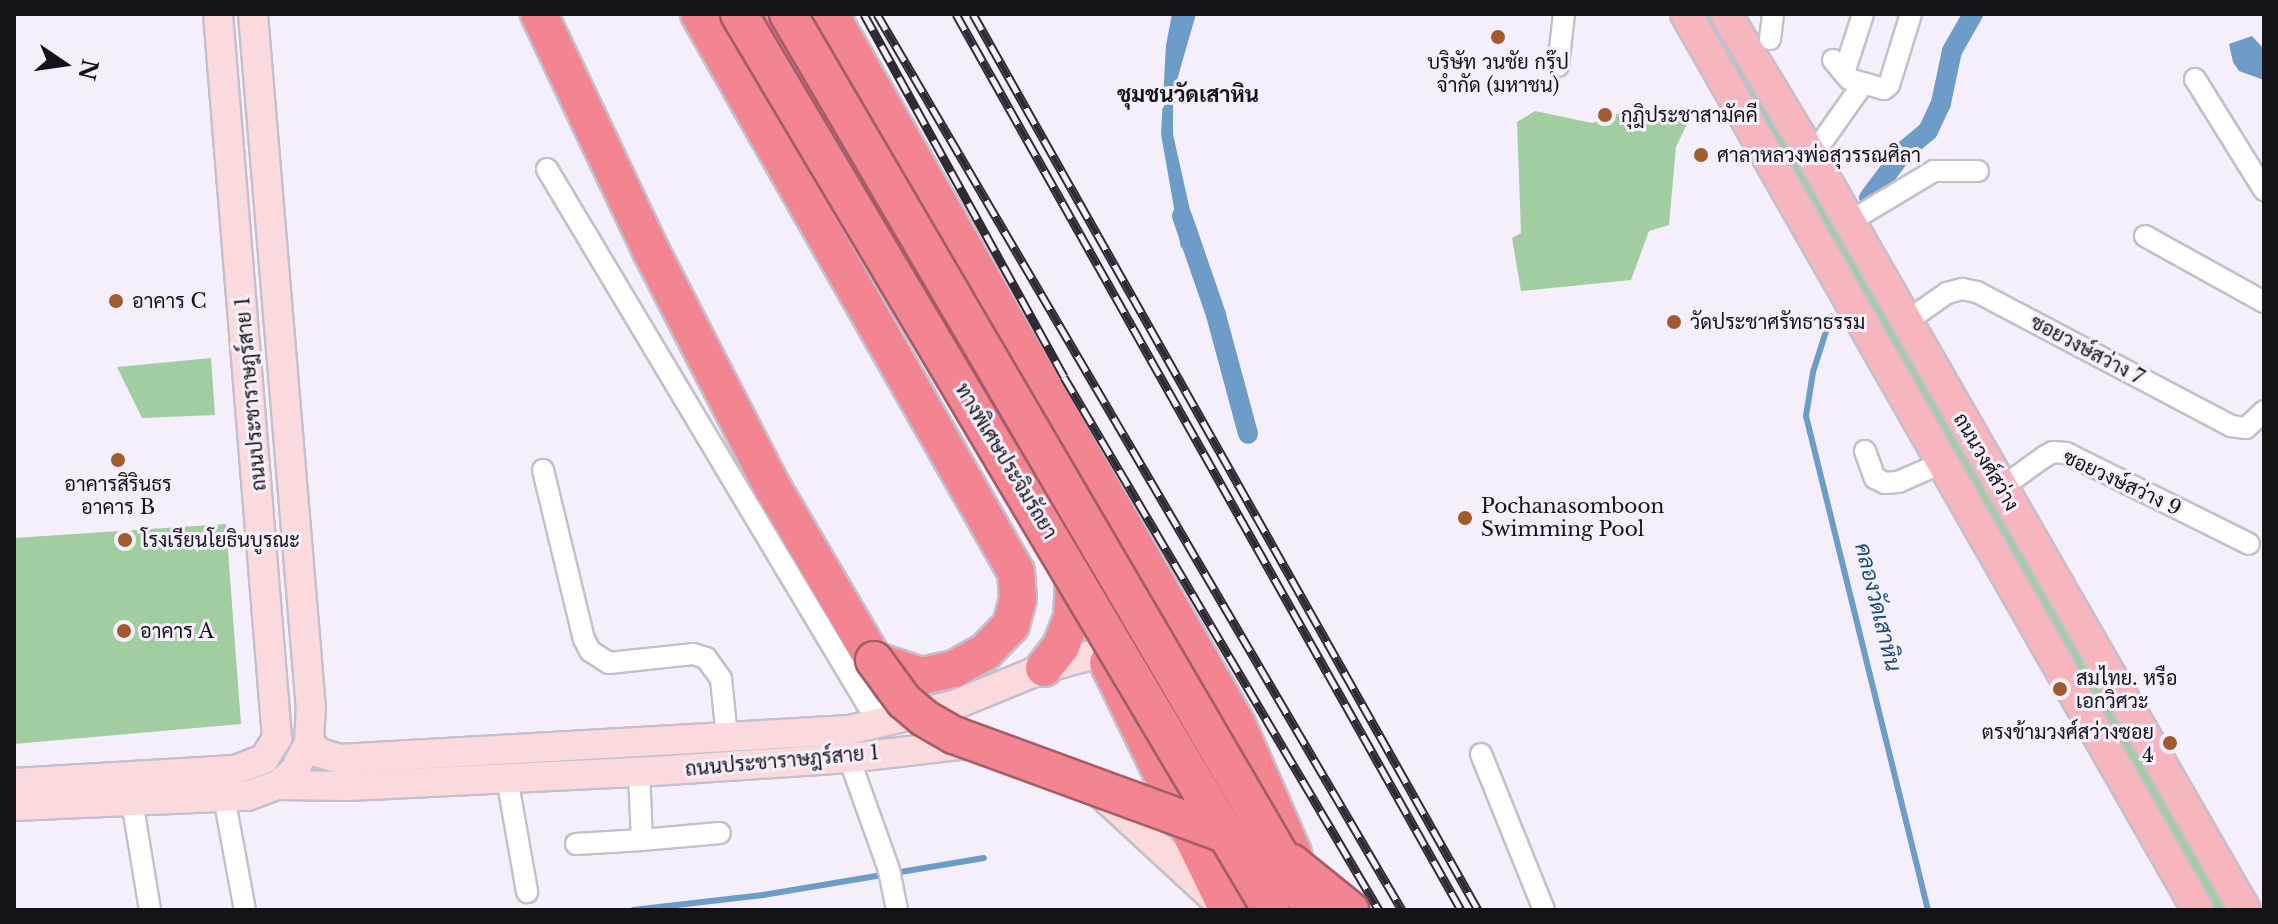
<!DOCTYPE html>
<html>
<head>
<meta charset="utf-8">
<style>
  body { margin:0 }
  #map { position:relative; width:2278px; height:924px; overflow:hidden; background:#f5effc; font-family:"Libre Baskerville",Sarabun,serif }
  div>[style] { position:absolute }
  .green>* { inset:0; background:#a2cda0 }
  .water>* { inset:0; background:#6d9cc8 }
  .stream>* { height:6px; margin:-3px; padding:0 3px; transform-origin:3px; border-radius:3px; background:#6d9cc8 }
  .canal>* { height:20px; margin:-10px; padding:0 10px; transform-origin:10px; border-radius:10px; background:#6d9cc8 }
  .roads { filter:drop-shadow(2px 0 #c5bfcc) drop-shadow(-2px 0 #c5bfcc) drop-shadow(0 2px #c5bfcc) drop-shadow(0 -2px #c5bfcc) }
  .street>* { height:20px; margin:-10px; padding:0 10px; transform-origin:10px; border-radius:10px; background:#fff }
  .secondary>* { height:28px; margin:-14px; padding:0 14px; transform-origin:14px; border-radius:14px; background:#fbdade }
  .primary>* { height:30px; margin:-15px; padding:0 15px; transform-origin:15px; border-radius:15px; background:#f7b6bd }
  .highway>* { height:36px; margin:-18px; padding:0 18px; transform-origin:18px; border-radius:18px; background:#f28591 }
  .rail>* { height:9px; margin-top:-4.5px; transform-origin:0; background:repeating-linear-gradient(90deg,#f5effc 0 18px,#2e2c32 0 36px); box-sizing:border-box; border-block:2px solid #2e2c32 }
  .bridges { filter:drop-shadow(2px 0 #a55d67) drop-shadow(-2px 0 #a55d67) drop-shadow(0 2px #a55d67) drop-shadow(0 -2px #a55d67) }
  .highway-bridge>* { height:36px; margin:-18px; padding:0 18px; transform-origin:18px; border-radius:18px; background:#f28591 }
  .dots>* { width:22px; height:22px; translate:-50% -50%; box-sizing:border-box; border:4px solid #f5effc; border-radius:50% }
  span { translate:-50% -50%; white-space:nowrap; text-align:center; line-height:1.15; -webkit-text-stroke:6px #f5effc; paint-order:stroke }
  .poi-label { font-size:20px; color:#151318 }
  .left { translate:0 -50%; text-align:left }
  .right { translate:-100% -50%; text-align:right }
  .street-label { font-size:20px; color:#151318 }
  .neighbourhood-label { font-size:22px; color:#151318; font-weight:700 }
  .water-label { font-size:22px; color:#194c78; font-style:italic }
  .frame { position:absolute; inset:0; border:16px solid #151318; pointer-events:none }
  .north { position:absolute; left:24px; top:24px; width:80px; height:80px; -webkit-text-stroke:6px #f5effc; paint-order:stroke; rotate:103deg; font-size:22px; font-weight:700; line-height:32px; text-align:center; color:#151318 }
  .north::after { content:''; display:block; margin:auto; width:28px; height:36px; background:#151318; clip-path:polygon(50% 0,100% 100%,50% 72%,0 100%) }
</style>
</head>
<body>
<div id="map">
  <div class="green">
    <i style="clip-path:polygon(1702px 14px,1711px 14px,1735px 53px,2227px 910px,2211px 910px)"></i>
    <i style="clip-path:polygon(1630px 109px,1691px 116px,1676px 147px,1669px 225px,1649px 231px,1631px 280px,1521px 291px,1512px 238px,1521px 233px,1517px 122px,1535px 111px,1592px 123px)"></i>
    <i style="clip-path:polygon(211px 358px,215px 415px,142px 418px,117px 367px)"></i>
    <i style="clip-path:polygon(226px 524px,241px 724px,14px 744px,14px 538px)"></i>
  </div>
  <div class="water">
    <i style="clip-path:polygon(1172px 14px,1196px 14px,1173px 94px,1173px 134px,1196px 237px,1181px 248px,1161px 134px,1166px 45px)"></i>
    <i style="clip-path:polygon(2252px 36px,2264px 49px,2264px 80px,2239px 71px,2233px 62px,2229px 44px)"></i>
  </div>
  <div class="stream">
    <i style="left:1831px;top:316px;width:59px;rotate:107.8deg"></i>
    <i style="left:1813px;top:372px;width:45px;rotate:99deg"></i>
    <i style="left:1806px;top:416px;width:509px;rotate:76.13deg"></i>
    <i style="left:633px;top:910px;width:131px;rotate:-6.6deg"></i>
    <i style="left:763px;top:895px;width:224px;rotate:-9.5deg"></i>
  </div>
  <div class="canal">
    <i style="left:1869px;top:198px;width:59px;rotate:-53.3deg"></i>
    <i style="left:1904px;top:151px;width:31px;rotate:-40deg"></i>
    <i style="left:1928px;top:131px;width:31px;rotate:-65deg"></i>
    <i style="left:1941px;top:103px;width:53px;rotate:-78.1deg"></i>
    <i style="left:1952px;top:51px;width:43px;rotate:-60.4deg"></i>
    <i style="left:1182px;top:216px;width:105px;rotate:71deg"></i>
    <i style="left:1216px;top:315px;width:123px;rotate:74.9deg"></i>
  </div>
  <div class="roads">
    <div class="street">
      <i style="left:1770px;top:39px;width:25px;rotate:-83deg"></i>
      <i style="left:1833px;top:60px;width:25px;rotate:50deg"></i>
      <i style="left:1849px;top:79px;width:36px;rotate:16deg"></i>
      <i style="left:1884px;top:89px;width:6px;rotate:-39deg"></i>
      <i style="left:1889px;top:85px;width:74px;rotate:-72.8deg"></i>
      <i style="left:1558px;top:66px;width:52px;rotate:-83.4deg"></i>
      <i style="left:1844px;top:73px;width:62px;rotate:-72.1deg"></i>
      <i style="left:2195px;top:79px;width:131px;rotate:58.1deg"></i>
      <i style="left:1812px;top:156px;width:87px;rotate:-54.8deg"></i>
      <i style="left:547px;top:169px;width:623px;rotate:59.12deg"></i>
      <i style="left:867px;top:704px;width:27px;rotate:48deg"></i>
      <i style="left:1849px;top:222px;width:99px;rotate:-31deg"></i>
      <i style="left:1934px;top:171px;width:44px"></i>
      <i style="left:2145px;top:236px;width:136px;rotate:29deg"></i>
      <i style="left:1907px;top:321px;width:49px;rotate:-35deg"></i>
      <i style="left:1947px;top:293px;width:16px;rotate:-15deg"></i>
      <i style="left:1962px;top:289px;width:15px;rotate:11deg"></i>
      <i style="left:1977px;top:292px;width:287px;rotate:27.8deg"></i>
      <i style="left:2231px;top:426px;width:15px;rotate:8deg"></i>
      <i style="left:2246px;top:428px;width:25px;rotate:-43deg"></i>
      <i style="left:1865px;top:451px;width:29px;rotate:70deg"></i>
      <i style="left:1875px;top:478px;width:11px;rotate:27deg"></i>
      <i style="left:1885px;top:483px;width:13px;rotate:-4deg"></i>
      <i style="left:1898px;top:482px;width:48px;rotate:-23.4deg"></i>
      <i style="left:543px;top:470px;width:174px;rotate:76.4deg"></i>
      <i style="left:584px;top:639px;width:13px;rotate:63deg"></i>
      <i style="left:590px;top:651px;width:22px;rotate:32deg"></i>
      <i style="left:609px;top:663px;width:84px;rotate:-6.1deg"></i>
      <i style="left:693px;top:654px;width:14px;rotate:17deg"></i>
      <i style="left:706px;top:658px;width:26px;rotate:54deg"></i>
      <i style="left:721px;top:679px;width:58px;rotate:84.1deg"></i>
      <i style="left:2001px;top:488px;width:53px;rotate:-35.8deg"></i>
      <i style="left:2044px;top:457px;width:10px;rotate:-29deg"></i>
      <i style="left:2053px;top:452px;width:13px;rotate:4deg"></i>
      <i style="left:2066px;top:453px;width:204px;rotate:26.4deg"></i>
      <i style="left:1481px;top:754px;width:168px;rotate:68deg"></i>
      <i style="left:849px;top:758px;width:119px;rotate:70.3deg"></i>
      <i style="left:889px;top:870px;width:41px;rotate:78.7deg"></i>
      <i style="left:639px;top:772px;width:68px;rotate:87.5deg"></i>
      <i style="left:642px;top:840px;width:78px;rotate:-5.1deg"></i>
      <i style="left:507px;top:778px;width:116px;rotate:80deg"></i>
      <i style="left:224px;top:797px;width:115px;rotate:79.5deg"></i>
      <i style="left:132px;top:801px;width:110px;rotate:80.6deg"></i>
      <i style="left:576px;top:844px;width:66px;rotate:-3.5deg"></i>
    </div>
    <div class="secondary">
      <i style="left:309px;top:743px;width:15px;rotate:42deg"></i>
      <i style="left:320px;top:753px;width:21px;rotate:17deg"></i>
      <i style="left:340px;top:759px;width:510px;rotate:-3.26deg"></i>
      <i style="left:849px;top:730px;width:108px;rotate:-13.4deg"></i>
      <i style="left:954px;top:705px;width:97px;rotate:-22.3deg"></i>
      <i style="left:1044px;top:668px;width:61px;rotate:-15.2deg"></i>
      <i style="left:1103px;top:652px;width:29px;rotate:18deg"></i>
      <i style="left:1131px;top:661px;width:26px;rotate:40deg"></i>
      <i style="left:1151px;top:678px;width:70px;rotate:54.3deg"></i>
      <i style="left:14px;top:783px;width:221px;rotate:-3.4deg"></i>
      <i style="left:235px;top:770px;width:31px;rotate:-21deg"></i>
      <i style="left:264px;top:759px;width:25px;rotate:-58deg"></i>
      <i style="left:277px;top:738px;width:726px;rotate:-94.66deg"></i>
      <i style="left:278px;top:785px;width:71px;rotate:0.8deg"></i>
      <i style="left:349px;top:786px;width:290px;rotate:-2.8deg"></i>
      <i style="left:639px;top:772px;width:210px;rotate:-3.8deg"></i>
      <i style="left:849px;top:758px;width:128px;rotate:-6.7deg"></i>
      <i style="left:1100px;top:793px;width:162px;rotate:42.7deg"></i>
      <i style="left:14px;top:806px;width:233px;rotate:-2.5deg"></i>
      <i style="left:247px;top:796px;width:33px;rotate:-20deg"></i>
      <i style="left:278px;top:785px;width:21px;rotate:-41deg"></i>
      <i style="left:294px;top:771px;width:32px;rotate:-62deg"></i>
      <i style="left:309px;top:743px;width:34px;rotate:-87deg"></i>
      <i style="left:311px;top:709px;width:697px;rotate:-94.77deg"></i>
    </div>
    <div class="primary">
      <i style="left:1686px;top:14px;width:1032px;rotate:60.26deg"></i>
      <i style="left:1726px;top:14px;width:166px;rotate:58.8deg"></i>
      <i style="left:1812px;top:156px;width:869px;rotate:60.13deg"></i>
    </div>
    <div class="highway">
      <i style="left:539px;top:14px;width:262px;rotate:64.7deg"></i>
      <i style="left:651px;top:251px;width:267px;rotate:62.8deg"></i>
      <i style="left:773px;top:488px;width:199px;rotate:59.6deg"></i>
      <i style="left:874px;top:660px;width:50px;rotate:18.8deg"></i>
      <i style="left:921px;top:676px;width:34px;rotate:-12deg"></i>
      <i style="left:954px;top:669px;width:35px;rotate:-29deg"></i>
      <i style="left:985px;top:652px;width:37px;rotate:-46deg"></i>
      <i style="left:1011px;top:625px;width:27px;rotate:-75deg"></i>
      <i style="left:1018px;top:599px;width:27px;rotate:-94deg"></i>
      <i style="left:1016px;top:572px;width:642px;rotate:-119.6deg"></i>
      <i style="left:763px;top:14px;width:482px;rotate:59.3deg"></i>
      <i style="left:1009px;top:429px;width:71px;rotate:66deg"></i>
      <i style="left:830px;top:14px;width:818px;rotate:60.18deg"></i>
      <i style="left:1237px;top:724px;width:141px;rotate:66.5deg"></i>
      <i style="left:1108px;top:663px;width:275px;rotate:64.1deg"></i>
      <i style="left:1044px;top:668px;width:28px;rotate:-52deg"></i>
      <i style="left:1061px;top:646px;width:30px;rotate:-69deg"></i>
      <i style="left:1072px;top:618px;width:43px;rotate:-87.3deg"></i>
    </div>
  </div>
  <div class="rail">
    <i style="left:864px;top:14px;width:414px;rotate:61.1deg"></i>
    <i style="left:1064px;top:377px;width:619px;rotate:59.42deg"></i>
    <i style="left:877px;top:14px;width:1038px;rotate:59.63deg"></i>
    <i style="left:956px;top:14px;width:1029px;rotate:60.59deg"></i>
    <i style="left:973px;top:14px;width:1029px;rotate:60.59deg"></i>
  </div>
  <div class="bridges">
    <div class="highway-bridge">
      <i style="left:739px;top:14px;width:1042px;rotate:59.3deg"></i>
      <i style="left:788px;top:14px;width:1038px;rotate:59.68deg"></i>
      <i style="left:874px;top:660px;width:51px;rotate:53.8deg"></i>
      <i style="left:904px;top:701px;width:26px;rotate:40deg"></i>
      <i style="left:924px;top:718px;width:34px;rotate:30deg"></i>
      <i style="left:954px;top:735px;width:302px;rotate:20.1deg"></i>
      <i style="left:1292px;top:863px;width:75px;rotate:39deg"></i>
    </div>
  </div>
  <div class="dots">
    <i style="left:1498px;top:37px;background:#a05b2f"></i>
    <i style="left:1605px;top:115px;background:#a05b2f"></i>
    <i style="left:1701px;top:155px;background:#a05b2f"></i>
    <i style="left:116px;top:301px;background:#a05b2f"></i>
    <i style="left:1674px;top:322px;background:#a05b2f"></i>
    <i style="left:118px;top:460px;background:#a05b2f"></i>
    <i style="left:1465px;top:518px;background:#a05b2f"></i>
    <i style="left:125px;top:540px;background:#a05b2f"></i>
    <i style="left:124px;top:631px;background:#a05b2f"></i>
    <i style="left:2060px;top:689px;background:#a05b2f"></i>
    <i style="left:2170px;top:743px;background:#a05b2f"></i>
  </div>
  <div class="poi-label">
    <span style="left:1498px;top:74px">บริษัท วนชัย กรุ๊ป<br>จำกัด (มหาชน)</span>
    <span class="left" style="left:1621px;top:115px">กุฎิประชาสามัคคี</span>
    <span class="left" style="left:1717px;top:155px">ศาลาหลวงพ่อสุวรรณศิลา</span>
    <span class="left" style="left:132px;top:301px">อาคาร C</span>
    <span class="left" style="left:1690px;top:322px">วัดประชาศรัทธาธรรม</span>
    <span style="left:118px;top:496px">อาคารสิรินธร<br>อาคาร B</span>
    <span class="left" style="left:1481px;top:518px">Pochanasomboon<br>Swimming Pool</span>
    <span class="left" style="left:141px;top:540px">โรงเรียนโยธินบูรณะ</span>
    <span class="left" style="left:140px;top:631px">อาคาร A</span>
    <span class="left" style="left:2076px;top:690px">สมไทย. หรือ<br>เอกวิศวะ</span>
    <span class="right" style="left:2154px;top:744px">ตรงข้ามวงศ์สว่างซอย<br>4</span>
  </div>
  <div class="street-label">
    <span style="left:2087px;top:350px;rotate:28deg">ซอยวงษ์สว่าง 7</span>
    <span style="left:251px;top:394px;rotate:-95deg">ถนนประชาราษฎร์สาย 1</span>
    <span style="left:1006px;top:461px;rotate:59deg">ทางพิเศษประจิมรัถยา</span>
    <span style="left:1986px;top:462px;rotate:60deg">ถนนวงศ์สว่าง</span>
    <span style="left:2122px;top:483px;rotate:25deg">ซอยวงษ์สว่าง 9</span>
    <span style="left:782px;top:761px;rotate:-5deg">ถนนประชาราษฎร์สาย 1</span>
  </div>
  <div class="neighbourhood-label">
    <span style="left:1188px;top:95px">ชุมชนวัดเสาหิน</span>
  </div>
  <div class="water-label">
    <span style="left:1878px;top:607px;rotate:76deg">คลองวัดเสาหิน</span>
  </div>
  <div class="frame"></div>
  <div class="north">N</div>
</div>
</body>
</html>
